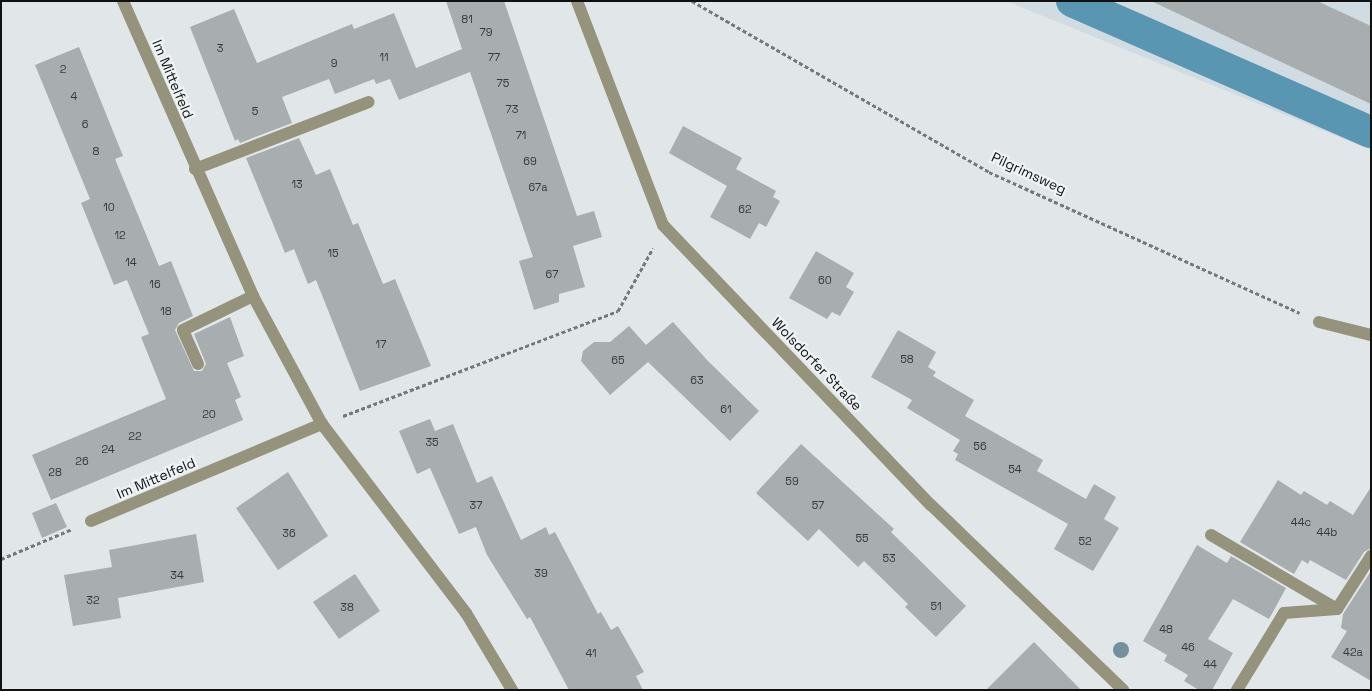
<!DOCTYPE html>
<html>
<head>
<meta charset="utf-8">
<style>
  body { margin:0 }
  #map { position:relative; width:1372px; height:691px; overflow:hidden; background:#e1e6e8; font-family:"Space Grotesk",sans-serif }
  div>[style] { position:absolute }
  .built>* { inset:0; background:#d0dce2 }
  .canal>* { height:32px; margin:-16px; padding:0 16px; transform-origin:16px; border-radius:16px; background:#5996b2 }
  .building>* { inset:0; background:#a8adaf }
  .path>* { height:3px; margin-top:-1.5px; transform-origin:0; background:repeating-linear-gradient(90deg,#757879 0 4px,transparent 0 6.5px) }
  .minor>* { height:12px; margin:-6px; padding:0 6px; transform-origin:6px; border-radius:6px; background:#95937b }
  .trees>* { width:16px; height:16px; margin:-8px; border-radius:50%; background:#72919d }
  span { translate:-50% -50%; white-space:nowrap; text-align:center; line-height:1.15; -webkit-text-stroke:4.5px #eff3f5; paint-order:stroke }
  .number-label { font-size:11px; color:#363939 }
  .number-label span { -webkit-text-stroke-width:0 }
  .street-label { font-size:14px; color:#101212 }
  .frame { position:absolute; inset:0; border:2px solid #101212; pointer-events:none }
</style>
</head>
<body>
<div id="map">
  <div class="built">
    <i style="clip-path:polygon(1006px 1px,1371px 1px,1371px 150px)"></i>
  </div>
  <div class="canal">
    <i style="left:1072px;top:1px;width:326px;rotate:23.7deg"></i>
  </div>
  <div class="building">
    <i style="clip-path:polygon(446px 1px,504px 1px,577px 216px,594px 211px,602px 237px,573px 246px,585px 287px,559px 294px,559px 302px,534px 310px,519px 261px,533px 257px,470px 72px,399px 100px,390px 79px,376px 84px,374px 79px,335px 94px,329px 79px,282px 97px,292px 123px,240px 143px,238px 139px,235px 141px,190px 27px,234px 9px,257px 63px,352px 24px,354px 29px,394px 13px,416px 68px,462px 49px)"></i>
    <i style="clip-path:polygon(1151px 1px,1317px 1px,1371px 26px,1371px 104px)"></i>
    <i style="clip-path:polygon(79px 47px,123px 156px,115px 159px,159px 266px,171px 261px,193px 316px,179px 323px,175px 330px,194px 371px,202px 371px,206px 364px,194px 334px,230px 317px,244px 356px,227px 363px,241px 397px,235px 400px,243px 420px,51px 500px,32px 455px,166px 399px,141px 337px,149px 334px,127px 280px,114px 285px,81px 203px,90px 199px,35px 65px)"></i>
    <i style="clip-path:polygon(683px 126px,742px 158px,736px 169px,776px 191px,773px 197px,780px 201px,766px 227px,759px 223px,750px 239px,710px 217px,727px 186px,669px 153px)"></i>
    <i style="clip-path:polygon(299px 138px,316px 175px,330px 169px,353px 225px,358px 223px,383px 284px,395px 279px,431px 366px,360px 391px,316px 280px,308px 284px,294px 249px,285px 253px,246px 158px)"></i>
    <i style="clip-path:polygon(816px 251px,854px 273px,846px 287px,854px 292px,840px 316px,832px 312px,827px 319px,789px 298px)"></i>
    <i style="clip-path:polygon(673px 322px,707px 360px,759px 411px,730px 441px,648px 362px,610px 395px,581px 361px,583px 351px,594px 342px,610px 342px,629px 326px,646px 345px)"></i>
    <i style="clip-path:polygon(898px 330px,936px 352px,928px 367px,936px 372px,933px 376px,974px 400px,965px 416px,1043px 460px,1037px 471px,1086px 499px,1094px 484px,1116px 497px,1104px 519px,1119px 528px,1093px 571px,1054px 549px,1068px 524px,955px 460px,958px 454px,953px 451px,960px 440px,907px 408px,912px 400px,871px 377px)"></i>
    <i style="clip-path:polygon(430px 419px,435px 431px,453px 424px,477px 483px,492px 476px,521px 540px,546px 527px,549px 535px,555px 532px,598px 614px,601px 612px,611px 630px,618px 626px,644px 672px,636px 676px,643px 690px,569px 690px,530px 617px,527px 619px,487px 555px,476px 527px,459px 534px,430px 468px,417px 474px,399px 431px)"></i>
    <i style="clip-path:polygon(801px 444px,894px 529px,891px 532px,966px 606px,936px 637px,905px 607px,908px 604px,864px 561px,858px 567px,819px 529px,808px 541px,756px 493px)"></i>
    <i style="clip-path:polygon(288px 472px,328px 536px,278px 570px,236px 508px)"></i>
    <i style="clip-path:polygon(1278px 480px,1301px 495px,1304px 491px,1327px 505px,1330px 501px,1353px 515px,1371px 487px,1371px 548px,1364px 552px,1346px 580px,1310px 560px,1308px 564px,1302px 560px,1294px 574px,1240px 542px)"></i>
    <i style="clip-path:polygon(56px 503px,67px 527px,42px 538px,32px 513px)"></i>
    <i style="clip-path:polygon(196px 534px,204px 582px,118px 598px,121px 618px,73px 626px,64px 575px,112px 567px,109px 550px)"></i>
    <i style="clip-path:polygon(1197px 545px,1227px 563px,1231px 556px,1286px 588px,1269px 619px,1233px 599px,1208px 639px,1233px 653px,1212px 690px,1199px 690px,1184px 681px,1188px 675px,1164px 661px,1167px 655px,1143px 641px)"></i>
    <i style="clip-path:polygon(1371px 571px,1371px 681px,1331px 657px,1347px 631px,1341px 628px,1343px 614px)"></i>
    <i style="clip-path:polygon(355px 574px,380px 611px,339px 639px,313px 602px)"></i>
    <i style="clip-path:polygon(1034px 642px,1081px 690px,986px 690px)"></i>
  </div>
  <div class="path">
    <i style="left:692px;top:1px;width:343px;rotate:29.9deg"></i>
    <i style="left:989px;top:172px;width:341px;rotate:24.4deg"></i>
    <i style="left:343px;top:416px;width:294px;rotate:-20.9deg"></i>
    <i style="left:618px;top:311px;width:72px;rotate:-60.9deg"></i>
    <i style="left:1px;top:559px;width:77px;rotate:-22.9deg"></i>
  </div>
  <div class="minor">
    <i style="left:123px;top:1px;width:322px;rotate:66.2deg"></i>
    <i style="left:253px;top:296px;width:145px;rotate:61.7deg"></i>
    <i style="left:322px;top:424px;width:238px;rotate:52.7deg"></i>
    <i style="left:466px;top:613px;width:90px;rotate:59.1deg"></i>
    <i style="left:577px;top:1px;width:240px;rotate:69deg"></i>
    <i style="left:663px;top:225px;width:388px;rotate:46.3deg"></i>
    <i style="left:931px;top:505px;width:267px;rotate:43.9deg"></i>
    <i style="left:195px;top:169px;width:186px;rotate:-21.1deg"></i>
    <i style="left:1319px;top:322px;width:54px;rotate:14deg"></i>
    <i style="left:198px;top:364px;width:37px;rotate:-114deg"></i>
    <i style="left:183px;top:330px;width:78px;rotate:-25.9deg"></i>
    <i style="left:91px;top:521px;width:251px;rotate:-22.8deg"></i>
    <i style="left:1211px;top:535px;width:146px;rotate:30.4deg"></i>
    <i style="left:1237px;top:690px;width:90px;rotate:-58.6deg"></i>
    <i style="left:1284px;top:613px;width:53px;rotate:-4.3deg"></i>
    <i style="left:1337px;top:609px;width:63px;rotate:-57.3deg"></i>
  </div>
  <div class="trees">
    <i style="left:1121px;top:650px"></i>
  </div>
  <div class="number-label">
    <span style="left:467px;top:19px">81</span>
    <span style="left:486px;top:32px">79</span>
    <span style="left:220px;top:48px">3</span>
    <span style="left:384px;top:57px">11</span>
    <span style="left:494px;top:57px">77</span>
    <span style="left:334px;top:63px">9</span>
    <span style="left:63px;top:69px">2</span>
    <span style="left:503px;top:83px">75</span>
    <span style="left:74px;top:96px">4</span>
    <span style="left:512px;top:109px">73</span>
    <span style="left:255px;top:111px">5</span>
    <span style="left:85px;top:124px">6</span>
    <span style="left:521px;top:135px">71</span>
    <span style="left:96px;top:151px">8</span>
    <span style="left:530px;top:161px">69</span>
    <span style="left:297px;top:184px">13</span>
    <span style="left:538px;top:187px">67a</span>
    <span style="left:109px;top:207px">10</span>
    <span style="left:745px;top:209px">62</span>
    <span style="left:120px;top:235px">12</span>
    <span style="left:333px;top:253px">15</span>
    <span style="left:131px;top:262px">14</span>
    <span style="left:552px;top:274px">67</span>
    <span style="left:825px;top:280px">60</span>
    <span style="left:155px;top:284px">16</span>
    <span style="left:166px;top:311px">18</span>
    <span style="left:381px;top:344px">17</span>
    <span style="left:907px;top:359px">58</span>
    <span style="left:618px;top:360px">65</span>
    <span style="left:697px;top:380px">63</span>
    <span style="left:726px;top:409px">61</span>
    <span style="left:209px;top:414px">20</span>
    <span style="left:135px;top:436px">22</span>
    <span style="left:432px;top:442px">35</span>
    <span style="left:980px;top:446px">56</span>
    <span style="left:108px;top:449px">24</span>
    <span style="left:82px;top:461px">26</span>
    <span style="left:1015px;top:469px">54</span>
    <span style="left:55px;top:472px">28</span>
    <span style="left:792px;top:481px">59</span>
    <span style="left:476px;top:505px">37</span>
    <span style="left:818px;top:505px">57</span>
    <span style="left:1301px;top:522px">44c</span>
    <span style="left:1327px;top:532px">44b</span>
    <span style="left:289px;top:533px">36</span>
    <span style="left:862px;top:538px">55</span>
    <span style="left:1085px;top:541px">52</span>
    <span style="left:889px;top:558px">53</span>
    <span style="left:541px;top:573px">39</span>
    <span style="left:177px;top:575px">34</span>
    <span style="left:93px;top:600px">32</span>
    <span style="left:936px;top:606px">51</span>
    <span style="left:347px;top:607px">38</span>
    <span style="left:1166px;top:629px">48</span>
    <span style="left:1188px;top:647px">46</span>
    <span style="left:1353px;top:652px">42a</span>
    <span style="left:591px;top:653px">41</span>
    <span style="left:1210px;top:664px">44</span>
  </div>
  <div class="street-label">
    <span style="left:173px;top:79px;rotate:67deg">Im Mittelfeld</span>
    <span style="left:1029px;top:173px;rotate:25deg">Pilgrimsweg</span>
    <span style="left:817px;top:364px;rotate:46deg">Wolsdorfer Straße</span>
    <span style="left:156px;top:478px;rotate:-23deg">Im Mittelfeld</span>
  </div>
  <div class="frame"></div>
</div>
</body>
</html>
